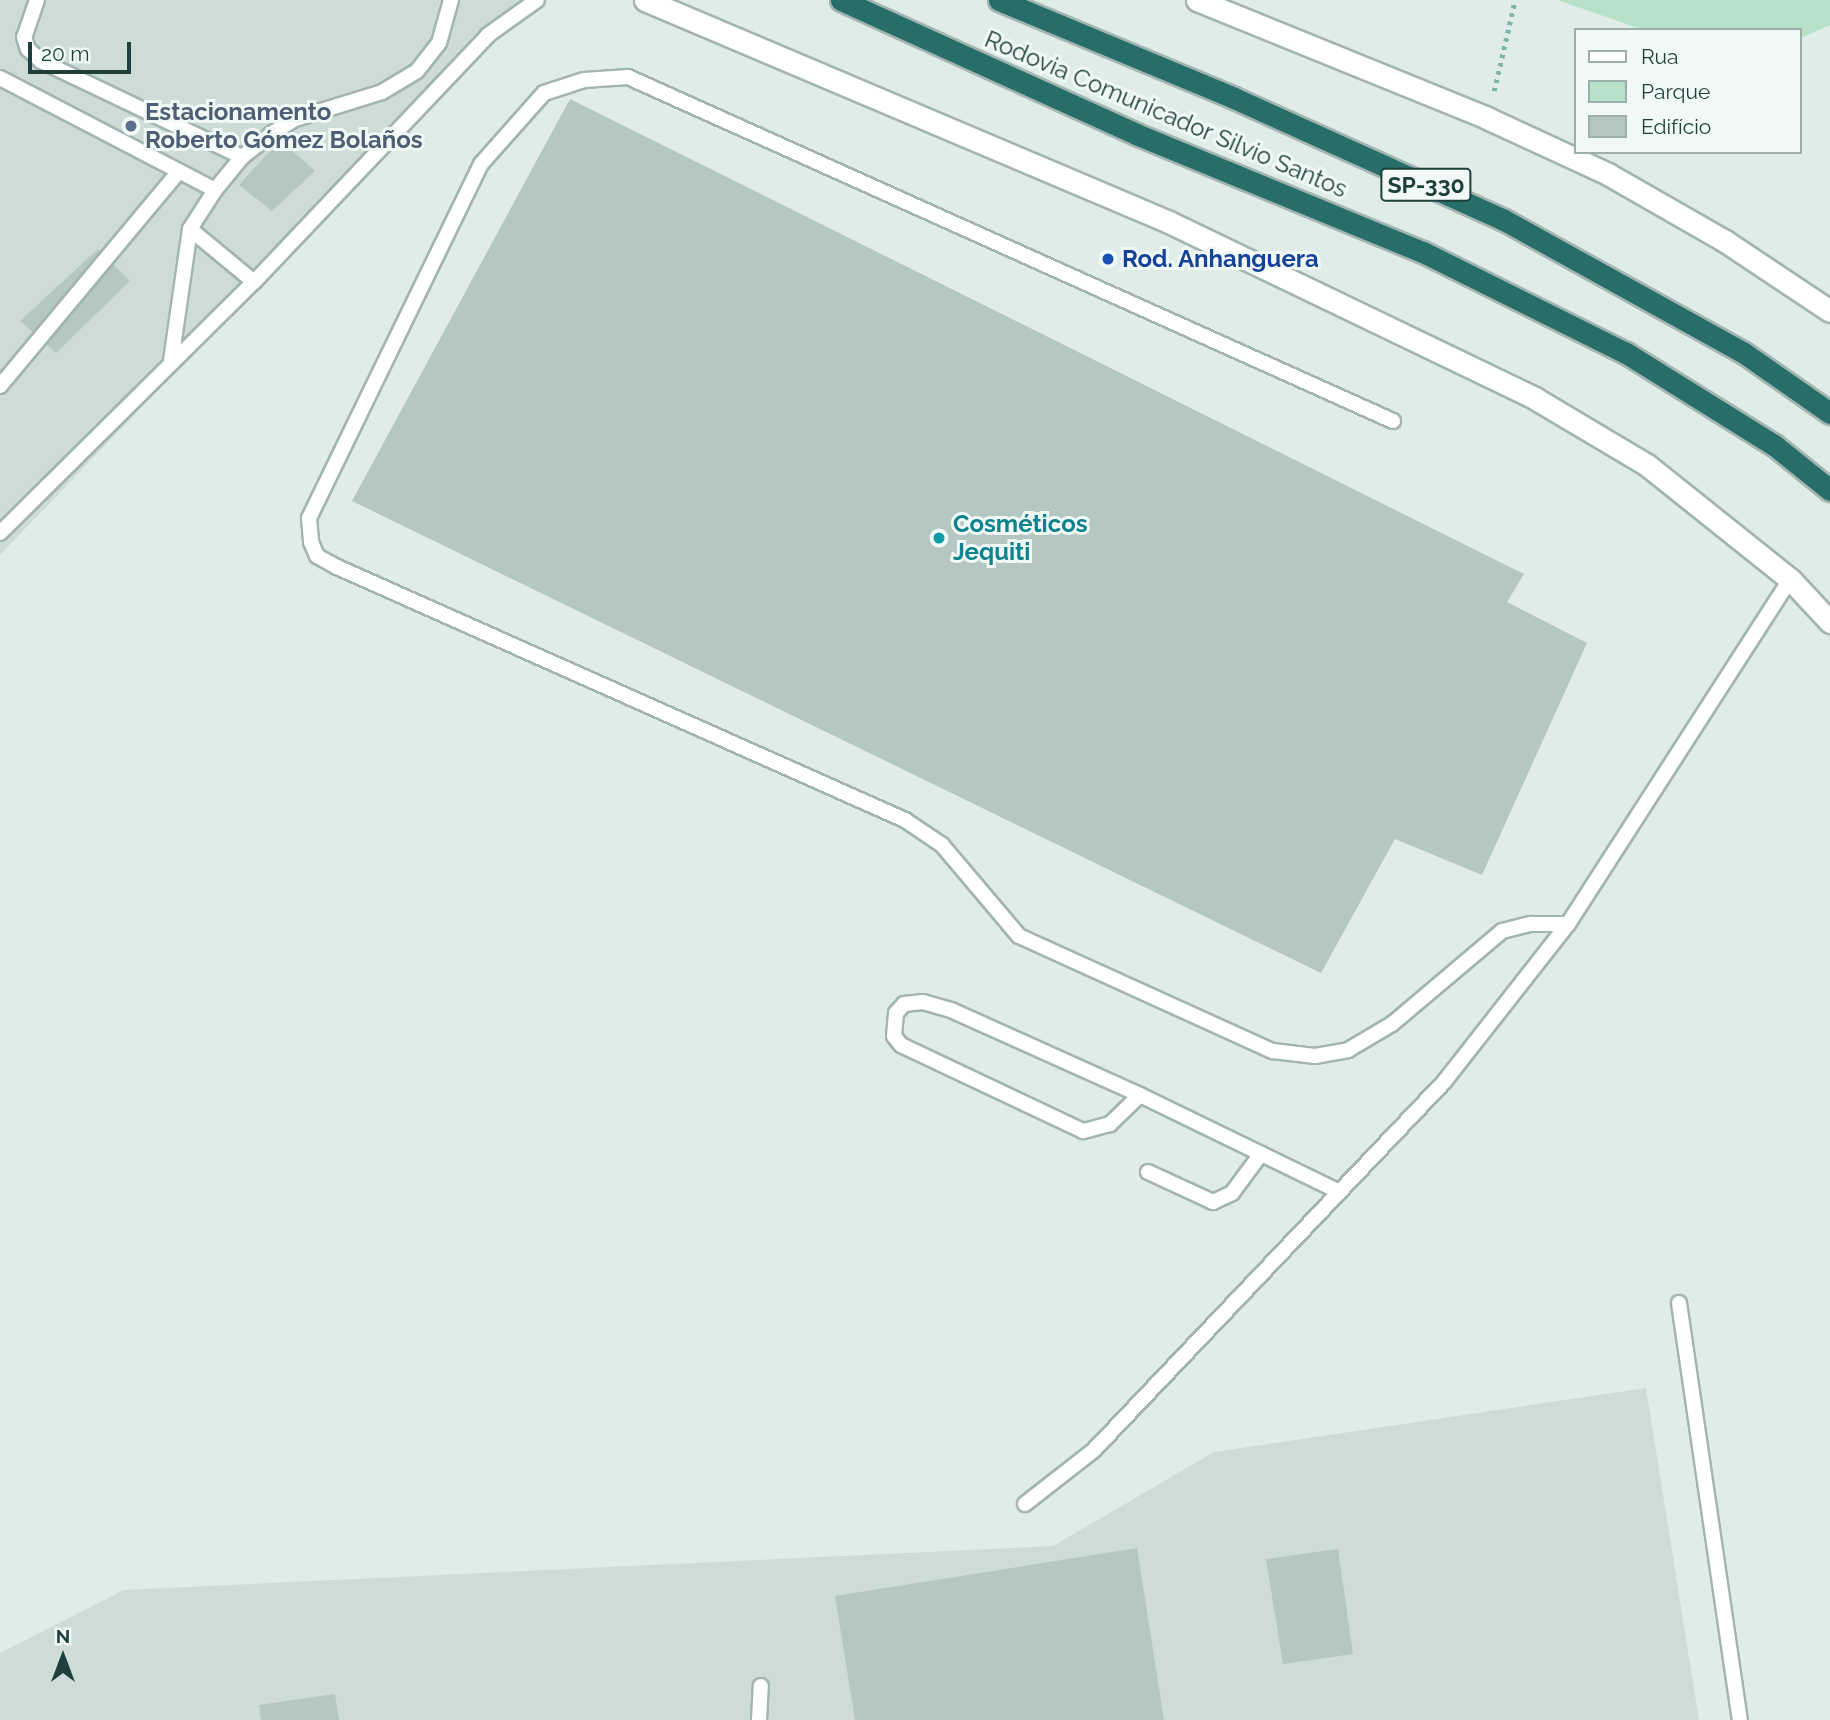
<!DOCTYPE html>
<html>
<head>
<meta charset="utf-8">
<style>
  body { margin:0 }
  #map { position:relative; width:1830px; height:1720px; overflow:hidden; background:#e0ece8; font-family:Raleway,sans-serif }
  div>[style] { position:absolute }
  .built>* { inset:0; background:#cedcd8 }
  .green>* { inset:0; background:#b6e0c7 }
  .building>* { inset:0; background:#b5c7c2 }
  .path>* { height:4.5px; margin-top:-2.25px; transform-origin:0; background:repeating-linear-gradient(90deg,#7cb4aa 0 3.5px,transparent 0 8.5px) }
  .roads { filter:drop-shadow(2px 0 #a2b5b0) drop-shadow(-2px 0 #a2b5b0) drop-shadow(0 2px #a2b5b0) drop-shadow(0 -2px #a2b5b0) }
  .service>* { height:14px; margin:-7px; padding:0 7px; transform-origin:7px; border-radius:7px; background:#fff }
  .secondary>* { height:21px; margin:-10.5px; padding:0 10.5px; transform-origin:10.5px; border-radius:10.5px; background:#fff }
  .motorway>* { height:21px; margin:-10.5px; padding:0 10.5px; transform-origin:10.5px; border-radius:10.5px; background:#276e69 }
  .dots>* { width:19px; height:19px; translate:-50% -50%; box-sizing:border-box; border:4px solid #f0f9f6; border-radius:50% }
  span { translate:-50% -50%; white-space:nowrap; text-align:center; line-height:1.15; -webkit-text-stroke:6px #f0f9f6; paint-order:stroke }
  .shield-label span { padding:2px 5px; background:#f0f9f6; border:2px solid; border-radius:5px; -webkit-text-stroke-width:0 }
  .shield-label { font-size:23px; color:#1e3f3a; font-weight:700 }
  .service-label { font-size:24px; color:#4e5e75; font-weight:700 }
  .left { translate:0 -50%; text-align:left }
  .street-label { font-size:24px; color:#1e3f3a }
  .transit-label { font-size:24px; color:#164399; font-weight:700 }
  .culture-label { font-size:24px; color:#0d838f; font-weight:700 }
  .legend { position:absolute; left:1574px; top:28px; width:228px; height:126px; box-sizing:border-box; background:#f0f9f6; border:2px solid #9cafab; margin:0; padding:9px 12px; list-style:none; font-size:21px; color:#1e3f3a }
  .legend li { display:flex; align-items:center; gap:14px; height:35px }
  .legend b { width:35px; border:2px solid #9cafab }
  .north { position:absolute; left:28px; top:1622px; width:70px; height:70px; -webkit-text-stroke:5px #f0f9f6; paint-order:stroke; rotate:0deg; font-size:19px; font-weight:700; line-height:28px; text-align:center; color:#1e3f3a }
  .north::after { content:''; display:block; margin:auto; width:24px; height:32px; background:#1e3f3a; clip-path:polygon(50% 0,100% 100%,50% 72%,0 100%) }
  .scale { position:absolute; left:28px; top:42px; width:103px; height:32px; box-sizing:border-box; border:4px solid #1e3f3a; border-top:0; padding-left:9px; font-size:21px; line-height:24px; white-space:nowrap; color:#1e3f3a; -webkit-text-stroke:5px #f0f9f6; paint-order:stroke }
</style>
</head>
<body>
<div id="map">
  <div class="built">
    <i style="clip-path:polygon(0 0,532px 0,0 555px)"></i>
    <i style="clip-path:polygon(1646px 1388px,1699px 1720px,0 1720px,0 1653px,124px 1590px,1053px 1546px,1214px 1452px)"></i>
  </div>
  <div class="green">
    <i style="clip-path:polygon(1558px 0,1830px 0,1830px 25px,1800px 38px,1800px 30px,1643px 30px)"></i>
  </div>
  <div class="building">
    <i style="clip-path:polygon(570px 99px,1524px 574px,1507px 602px,1587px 643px,1482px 875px,1395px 839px,1321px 973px,352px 501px)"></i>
    <i style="clip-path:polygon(280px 140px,315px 171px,272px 211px,239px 185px)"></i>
    <i style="clip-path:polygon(98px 249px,130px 281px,56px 353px,20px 321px)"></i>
    <i style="clip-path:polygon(1137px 1548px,1164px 1720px,855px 1720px,835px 1596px)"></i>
    <i style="clip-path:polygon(1338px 1549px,1353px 1654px,1283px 1664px,1266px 1559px)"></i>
    <i style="clip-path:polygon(335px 1694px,339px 1720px,261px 1720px,259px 1705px)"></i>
  </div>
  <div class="path">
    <i style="left:1494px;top:91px;width:93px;rotate:-77deg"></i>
  </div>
  <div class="roads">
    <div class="service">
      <i style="left:37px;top:0;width:39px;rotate:109deg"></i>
      <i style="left:24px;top:37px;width:13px;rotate:72deg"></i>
      <i style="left:28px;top:49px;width:18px;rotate:43deg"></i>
      <i style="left:41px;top:61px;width:223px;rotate:25.5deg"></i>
      <i style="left:0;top:78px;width:242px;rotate:27.5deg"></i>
      <i style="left:190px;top:229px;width:83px;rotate:39.6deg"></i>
      <i style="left:171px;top:361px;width:133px;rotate:-81.8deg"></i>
      <i style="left:190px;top:229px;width:46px;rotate:-57.3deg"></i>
      <i style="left:215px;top:190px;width:43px;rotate:-50.7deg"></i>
      <i style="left:242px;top:157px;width:37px;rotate:-38deg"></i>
      <i style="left:271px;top:134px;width:28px;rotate:-32deg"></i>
      <i style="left:295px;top:119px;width:91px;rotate:-17.2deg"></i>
      <i style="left:382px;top:92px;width:41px;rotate:-31deg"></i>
      <i style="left:417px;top:71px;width:36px;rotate:-52deg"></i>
      <i style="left:439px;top:43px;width:45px;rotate:-74.4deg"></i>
      <i style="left:0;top:386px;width:278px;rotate:-50.2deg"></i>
      <i style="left:1393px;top:421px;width:839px;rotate:-155.79deg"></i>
      <i style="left:628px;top:77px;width:44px;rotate:176.1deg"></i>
      <i style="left:584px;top:80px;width:42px;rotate:162deg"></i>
      <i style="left:544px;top:93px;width:95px;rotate:131.6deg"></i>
      <i style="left:481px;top:164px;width:394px;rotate:115.9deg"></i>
      <i style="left:309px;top:518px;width:24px;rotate:85deg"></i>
      <i style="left:311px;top:542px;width:15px;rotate:67deg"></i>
      <i style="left:317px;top:556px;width:23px;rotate:29deg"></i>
      <i style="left:337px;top:567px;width:622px;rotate:24.01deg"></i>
      <i style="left:905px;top:820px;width:45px;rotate:34deg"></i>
      <i style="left:942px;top:845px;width:119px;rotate:49.8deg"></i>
      <i style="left:1019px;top:936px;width:279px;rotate:24.4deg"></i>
      <i style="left:1273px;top:1051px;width:42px;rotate:6.8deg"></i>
      <i style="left:1315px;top:1056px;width:34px;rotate:-10deg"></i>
      <i style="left:1348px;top:1050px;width:51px;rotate:-30.6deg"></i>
      <i style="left:1392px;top:1024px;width:144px;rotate:-40.2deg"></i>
      <i style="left:1502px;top:931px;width:30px;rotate:-14deg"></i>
      <i style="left:1531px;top:924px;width:37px"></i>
      <i style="left:0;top:533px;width:357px;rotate:-44.7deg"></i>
      <i style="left:254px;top:282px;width:340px;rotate:-46.5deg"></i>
      <i style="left:488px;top:35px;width:60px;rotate:-35.5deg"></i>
      <i style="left:1140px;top:1095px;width:42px;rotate:136deg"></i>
      <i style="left:1110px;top:1124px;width:28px;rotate:165deg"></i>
      <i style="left:1083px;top:1131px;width:201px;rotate:-154.7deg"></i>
      <i style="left:901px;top:1045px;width:11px;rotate:-128deg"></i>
      <i style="left:894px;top:1036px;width:23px;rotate:-85deg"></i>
      <i style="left:896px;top:1013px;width:12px;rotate:-48deg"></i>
      <i style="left:904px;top:1004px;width:19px;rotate:-6deg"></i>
      <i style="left:923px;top:1002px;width:29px;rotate:16deg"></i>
      <i style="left:951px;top:1010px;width:207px;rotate:24.2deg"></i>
      <i style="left:1140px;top:1095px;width:222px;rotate:25.9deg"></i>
      <i style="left:1148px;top:1172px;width:72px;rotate:24.8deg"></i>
      <i style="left:1213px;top:1202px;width:21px;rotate:-25deg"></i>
      <i style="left:1232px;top:1193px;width:49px;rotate:-53.4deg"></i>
      <i style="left:1679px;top:1303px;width:421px;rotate:81.7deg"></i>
      <i style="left:1025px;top:1504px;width:88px;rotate:-38deg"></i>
      <i style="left:1094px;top:1450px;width:508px;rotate:-46.44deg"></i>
      <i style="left:1444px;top:1082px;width:201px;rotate:-51.9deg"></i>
      <i style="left:1568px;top:924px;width:410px;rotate:-57.2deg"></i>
      <i style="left:759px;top:1720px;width:34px;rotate:-87deg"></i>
    </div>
    <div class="secondary">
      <i style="left:645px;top:0;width:569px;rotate:22.96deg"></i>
      <i style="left:1169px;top:222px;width:407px;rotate:25.7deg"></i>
      <i style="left:1536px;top:399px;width:129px;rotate:30.7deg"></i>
      <i style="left:1647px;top:465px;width:183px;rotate:38.6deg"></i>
      <i style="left:1790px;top:579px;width:59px;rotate:47.1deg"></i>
      <i style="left:1197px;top:0;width:313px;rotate:22.1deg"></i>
      <i style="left:1487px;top:118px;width:133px;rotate:24.8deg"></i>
      <i style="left:1608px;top:174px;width:135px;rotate:29.8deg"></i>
      <i style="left:1725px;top:241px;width:126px;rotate:33.7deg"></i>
    </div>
    <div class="motorway">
      <i style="left:841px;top:0;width:324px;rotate:24.4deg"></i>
      <i style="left:1136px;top:134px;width:310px;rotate:22.4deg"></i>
      <i style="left:1423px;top:252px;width:227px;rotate:26.5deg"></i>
      <i style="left:1626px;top:353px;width:174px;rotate:31.9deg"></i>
      <i style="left:1774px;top:445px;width:72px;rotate:38.8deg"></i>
      <i style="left:999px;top:0;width:255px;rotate:22.6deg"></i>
      <i style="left:1234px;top:98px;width:296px;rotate:24.3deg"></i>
      <i style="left:1504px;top:220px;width:274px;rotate:29deg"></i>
      <i style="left:1744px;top:353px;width:105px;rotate:34.9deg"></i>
    </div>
  </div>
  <div class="dots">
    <i style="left:131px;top:126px;background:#5c6f8a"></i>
    <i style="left:1108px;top:259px;background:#1a4fb4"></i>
    <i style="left:939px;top:538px;background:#0f9aa8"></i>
  </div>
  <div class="shield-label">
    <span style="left:1426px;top:185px">SP-330</span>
  </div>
  <div class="service-label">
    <span class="left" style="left:145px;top:126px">Estacionamento<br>Roberto Gómez Bolaños</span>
  </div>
  <div class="street-label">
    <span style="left:1166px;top:114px;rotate:23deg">Rodovia Comunicador Silvio Santos</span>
  </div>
  <div class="transit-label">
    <span class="left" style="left:1122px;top:259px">Rod. Anhanguera</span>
  </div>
  <div class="culture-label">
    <span class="left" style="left:953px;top:538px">Cosméticos<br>Jequiti</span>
  </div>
  <ul class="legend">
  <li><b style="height:9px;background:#fff"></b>Rua</li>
  <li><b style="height:19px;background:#b6e0c7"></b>Parque</li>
  <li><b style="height:19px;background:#b5c7c2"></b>Edifício</li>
  </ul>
  <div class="north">N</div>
  <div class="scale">20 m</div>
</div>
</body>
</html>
